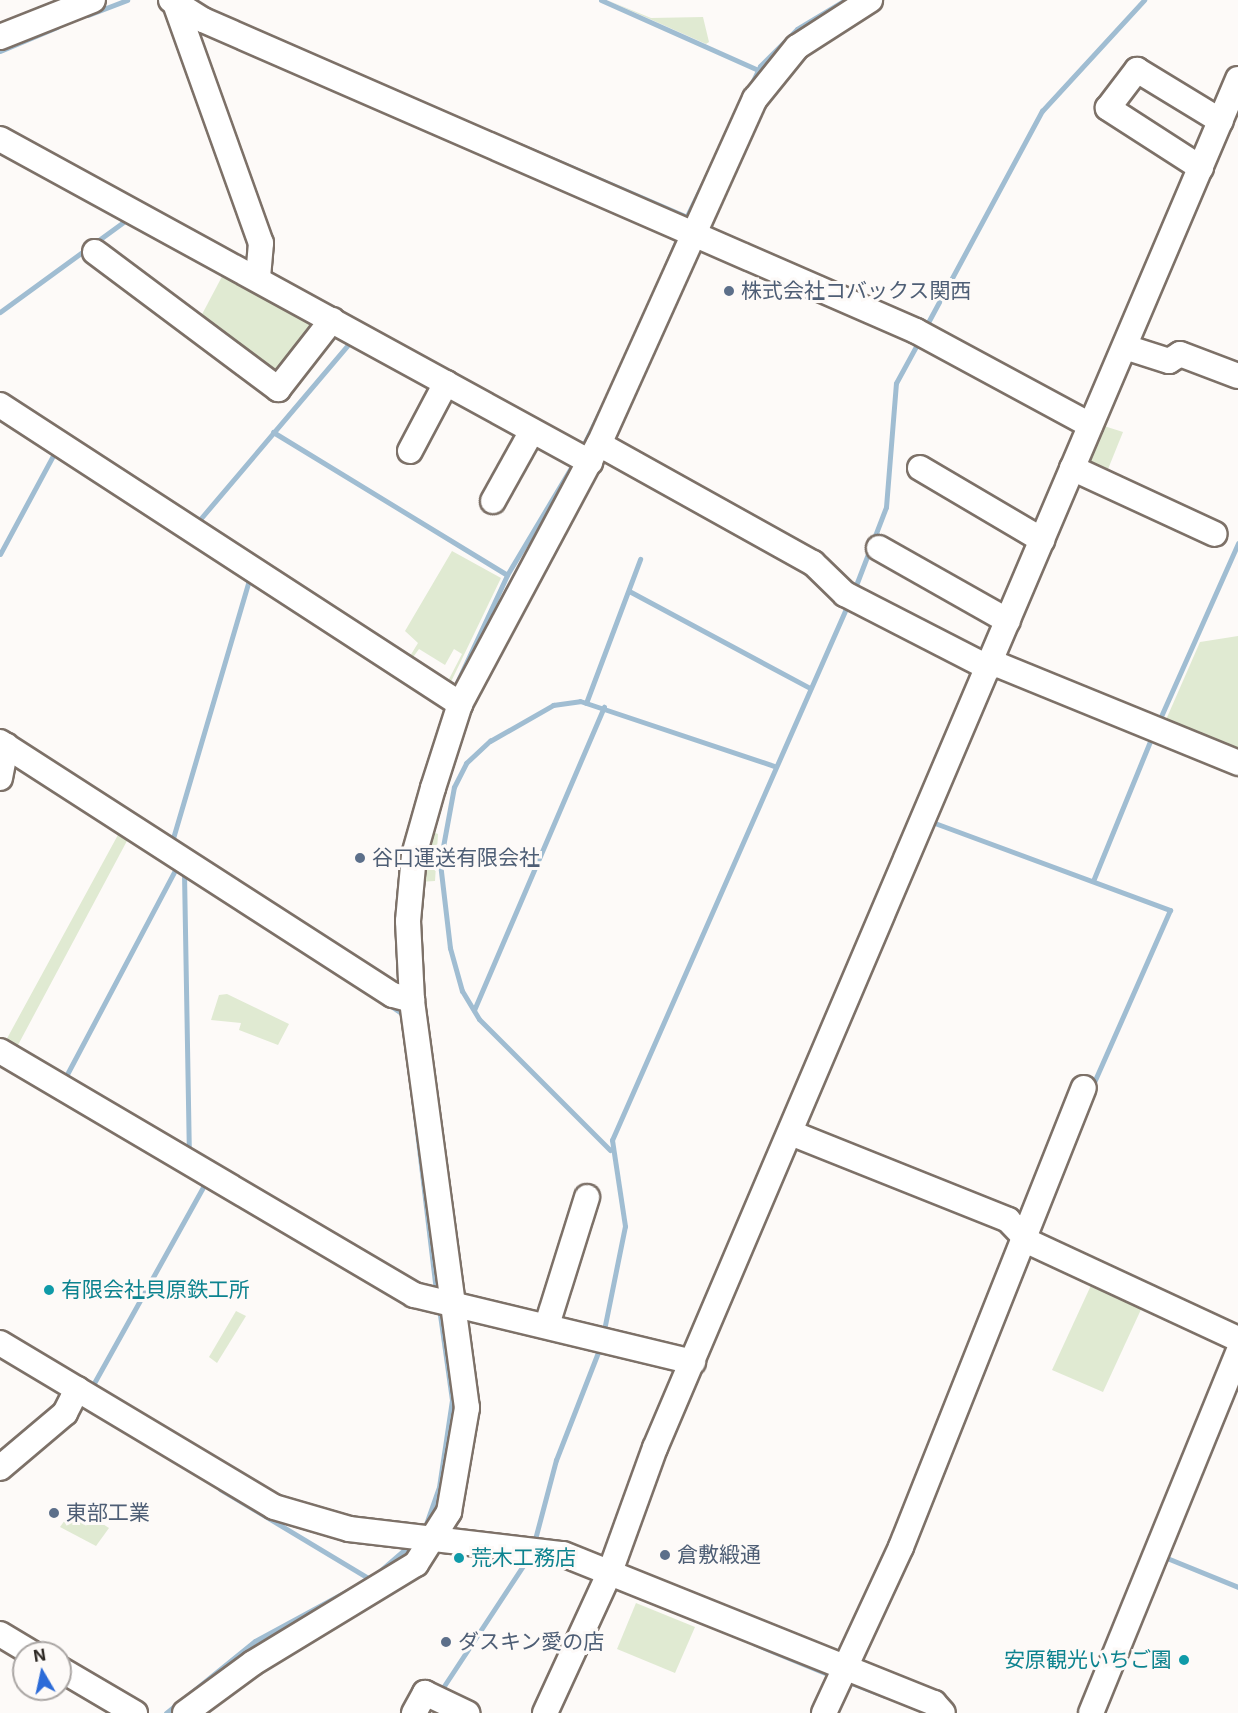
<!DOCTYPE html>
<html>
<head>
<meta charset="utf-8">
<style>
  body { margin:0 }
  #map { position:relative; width:1238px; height:1713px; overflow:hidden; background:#fdfaf8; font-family:Inter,"Noto Sans JP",sans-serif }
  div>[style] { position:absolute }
  .green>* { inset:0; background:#e0ead2 }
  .stream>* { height:5px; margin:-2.5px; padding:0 2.5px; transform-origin:2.5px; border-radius:2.5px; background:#a0bdd2 }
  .roads { filter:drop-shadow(2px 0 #7d7168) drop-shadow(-2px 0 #7d7168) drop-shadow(0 2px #7d7168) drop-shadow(0 -2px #7d7168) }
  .minor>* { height:24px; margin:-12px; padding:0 12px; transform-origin:12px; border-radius:12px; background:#fff }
  .dots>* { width:16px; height:16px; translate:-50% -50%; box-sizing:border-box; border:3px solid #fdfaf8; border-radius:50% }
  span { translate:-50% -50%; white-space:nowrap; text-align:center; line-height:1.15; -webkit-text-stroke:6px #fdfaf8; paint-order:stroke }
  .service-label { font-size:21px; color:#4e5e75 }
  .left { translate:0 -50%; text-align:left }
  .culture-label { font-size:21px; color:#0d838f }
  .right { translate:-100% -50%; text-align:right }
  .north { position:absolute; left:12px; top:1641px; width:60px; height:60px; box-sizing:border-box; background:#fdfaf8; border:2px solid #aaa6a4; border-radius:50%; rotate:351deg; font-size:16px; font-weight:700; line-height:24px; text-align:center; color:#2e2925 }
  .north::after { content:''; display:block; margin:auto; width:21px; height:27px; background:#2c6bd8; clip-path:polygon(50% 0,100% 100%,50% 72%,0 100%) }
</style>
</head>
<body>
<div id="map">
  <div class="green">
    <i style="clip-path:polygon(607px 0,651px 18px,703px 17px,709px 42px,706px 44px)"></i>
    <i style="clip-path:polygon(226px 269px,315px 319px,317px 327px,279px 371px,267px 372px,199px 320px)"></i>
    <i style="clip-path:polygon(1104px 426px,1123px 432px,1104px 479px,1085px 471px)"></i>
    <i style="clip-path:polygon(evenodd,452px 551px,501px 578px,448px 688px,407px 661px,418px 643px,405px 631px,452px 551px,419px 649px,445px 665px,454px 649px,462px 654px,447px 683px,411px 660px,419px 649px)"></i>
    <i style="clip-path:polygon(1238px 636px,1238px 748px,1165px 722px,1200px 642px)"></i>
    <i style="clip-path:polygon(428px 830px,438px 834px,435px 881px,418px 882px)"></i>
    <i style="clip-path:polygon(119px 833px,128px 839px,18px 1045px,19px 1054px,4px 1044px)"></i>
    <i style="clip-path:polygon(227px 994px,289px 1024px,278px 1045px,239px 1030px,241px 1023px,211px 1020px,219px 995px)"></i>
    <i style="clip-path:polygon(1093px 1281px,1144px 1303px,1103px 1392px,1052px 1370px)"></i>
    <i style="clip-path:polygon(236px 1311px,246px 1316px,217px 1363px,209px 1357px)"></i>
    <i style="clip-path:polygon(75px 1506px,109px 1528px,96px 1546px,60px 1527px)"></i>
    <i style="clip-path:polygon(636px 1603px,695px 1627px,675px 1673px,617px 1649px)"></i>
  </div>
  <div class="stream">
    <i style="left:601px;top:0;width:172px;rotate:24deg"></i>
    <i style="left:88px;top:15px;width:42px;rotate:-21deg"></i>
    <i style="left:0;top:51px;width:62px;rotate:-22.8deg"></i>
    <i style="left:520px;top:145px;width:182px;rotate:23.3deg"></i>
    <i style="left:686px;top:218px;width:169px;rotate:-64deg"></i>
    <i style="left:760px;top:66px;width:52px;rotate:-45deg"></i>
    <i style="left:797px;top:29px;width:56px;rotate:-31.1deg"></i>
    <i style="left:651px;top:301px;width:72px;rotate:-67deg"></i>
    <i style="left:0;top:312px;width:160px;rotate:-36.1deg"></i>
    <i style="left:925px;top:328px;width:247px;rotate:-61.7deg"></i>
    <i style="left:1042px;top:111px;width:151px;rotate:-47.4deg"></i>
    <i style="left:273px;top:432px;width:274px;rotate:31.4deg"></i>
    <i style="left:581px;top:450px;width:77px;rotate:-63.8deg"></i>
    <i style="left:196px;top:524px;width:243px;rotate:-49.7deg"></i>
    <i style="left:0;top:554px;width:118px;rotate:-61.7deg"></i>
    <i style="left:629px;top:591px;width:205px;rotate:28.2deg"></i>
    <i style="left:853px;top:593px;width:92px;rotate:-69deg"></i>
    <i style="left:886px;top:507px;width:124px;rotate:-85.4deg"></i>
    <i style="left:896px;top:383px;width:50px;rotate:-61.4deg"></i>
    <i style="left:453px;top:691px;width:128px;rotate:-65deg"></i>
    <i style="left:507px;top:575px;width:133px;rotate:-59.2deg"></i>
    <i style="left:586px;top:703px;width:154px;rotate:-69.4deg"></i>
    <i style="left:1158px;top:723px;width:197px;rotate:-66deg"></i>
    <i style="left:429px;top:762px;width:63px;rotate:-72.4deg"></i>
    <i style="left:932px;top:822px;width:254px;rotate:20.3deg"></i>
    <i style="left:1170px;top:910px;width:196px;rotate:113.8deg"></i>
    <i style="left:171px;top:845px;width:280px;rotate:-73.6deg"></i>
    <i style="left:403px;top:851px;width:56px;rotate:-74.5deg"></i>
    <i style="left:184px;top:873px;width:282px;rotate:89deg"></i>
    <i style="left:1093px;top:881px;width:159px;rotate:-67.8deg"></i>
    <i style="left:396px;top:926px;width:63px;rotate:-84.6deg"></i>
    <i style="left:397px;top:938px;width:48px;rotate:86.4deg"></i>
    <i style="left:388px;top:1004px;width:18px;rotate:34deg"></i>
    <i style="left:474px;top:1010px;width:330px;rotate:-66.8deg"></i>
    <i style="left:65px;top:1078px;width:238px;rotate:-62.1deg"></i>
    <i style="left:411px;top:1081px;width:212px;rotate:83.2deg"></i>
    <i style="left:610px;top:1150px;width:185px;rotate:-135deg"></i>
    <i style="left:479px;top:1019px;width:33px;rotate:-121deg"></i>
    <i style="left:462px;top:991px;width:45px;rotate:-105.6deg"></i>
    <i style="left:450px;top:948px;width:86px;rotate:-96.7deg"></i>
    <i style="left:440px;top:863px;width:77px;rotate:-79.6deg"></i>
    <i style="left:454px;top:787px;width:27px;rotate:-63deg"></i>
    <i style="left:466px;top:763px;width:33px;rotate:-43deg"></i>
    <i style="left:490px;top:741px;width:73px;rotate:-29.7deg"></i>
    <i style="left:553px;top:705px;width:27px;rotate:-8deg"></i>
    <i style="left:580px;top:701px;width:205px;rotate:18.5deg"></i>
    <i style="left:603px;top:1335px;width:111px;rotate:-78.6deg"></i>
    <i style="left:625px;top:1226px;width:87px;rotate:-98.6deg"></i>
    <i style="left:612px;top:1140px;width:586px;rotate:-66.24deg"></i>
    <i style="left:94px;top:1383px;width:230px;rotate:-60.9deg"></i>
    <i style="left:220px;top:1489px;width:175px;rotate:31deg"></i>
    <i style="left:425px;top:1527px;width:42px;rotate:-70.7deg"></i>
    <i style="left:439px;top:1487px;width:88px;rotate:-81.5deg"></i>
    <i style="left:452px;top:1400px;width:94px;rotate:-98deg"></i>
    <i style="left:534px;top:1543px;width:86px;rotate:-75.2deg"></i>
    <i style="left:556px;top:1460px;width:121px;rotate:-68.7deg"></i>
    <i style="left:1162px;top:1556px;width:82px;rotate:22.2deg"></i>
    <i style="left:373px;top:1577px;width:49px;rotate:-40.9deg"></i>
    <i style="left:755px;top:1644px;width:87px;rotate:22.4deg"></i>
    <i style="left:846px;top:1681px;width:40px;rotate:21deg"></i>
    <i style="left:440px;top:1692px;width:160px;rotate:-56.7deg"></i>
    <i style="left:166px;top:1713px;width:114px;rotate:-39deg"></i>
    <i style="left:255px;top:1641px;width:119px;rotate:-28.5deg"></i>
  </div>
  <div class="roads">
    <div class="minor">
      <i style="left:171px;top:0;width:38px;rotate:32deg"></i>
      <i style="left:203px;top:20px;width:778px;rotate:23.57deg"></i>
      <i style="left:916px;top:331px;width:198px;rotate:28.4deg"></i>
      <i style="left:176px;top:6px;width:252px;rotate:70.3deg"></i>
      <i style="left:261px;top:243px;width:36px;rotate:95deg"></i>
      <i style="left:0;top:37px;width:100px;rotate:-21.7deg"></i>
      <i style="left:0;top:139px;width:673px;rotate:28.7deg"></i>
      <i style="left:1201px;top:168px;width:111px;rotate:-147.2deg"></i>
      <i style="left:1108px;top:108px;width:48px;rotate:-52.7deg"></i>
      <i style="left:1137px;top:70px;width:98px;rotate:31.3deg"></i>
      <i style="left:95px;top:252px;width:229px;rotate:36.8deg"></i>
      <i style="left:278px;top:389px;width:88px;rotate:-52deg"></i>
      <i style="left:1125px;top:347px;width:46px;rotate:17.7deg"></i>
      <i style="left:1169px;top:361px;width:13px;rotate:-32deg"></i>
      <i style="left:1180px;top:354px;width:62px;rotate:20.8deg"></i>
      <i style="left:0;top:405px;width:549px;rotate:33.02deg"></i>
      <i style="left:599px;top:444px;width:245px;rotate:29.1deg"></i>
      <i style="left:813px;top:563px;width:45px;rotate:44.1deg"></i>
      <i style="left:845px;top:594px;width:162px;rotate:27.2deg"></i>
      <i style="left:410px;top:451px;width:77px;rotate:-62.1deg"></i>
      <i style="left:920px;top:468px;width:142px;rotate:30.5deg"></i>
      <i style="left:1072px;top:468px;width:157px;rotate:24.8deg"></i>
      <i style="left:493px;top:501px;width:80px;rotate:-60.9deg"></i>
      <i style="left:879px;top:548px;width:148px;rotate:29.5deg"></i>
      <i style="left:991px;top:662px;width:267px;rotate:22.2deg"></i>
      <i style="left:0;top:742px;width:467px;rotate:32.8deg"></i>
      <i style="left:393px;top:995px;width:20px;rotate:15deg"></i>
      <i style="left:0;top:778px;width:33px;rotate:-79deg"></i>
      <i style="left:0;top:1051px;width:481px;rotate:30.5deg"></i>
      <i style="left:414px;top:1295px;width:287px;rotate:13.5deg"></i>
      <i style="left:791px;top:1133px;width:234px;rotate:21.8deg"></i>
      <i style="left:1008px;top:1220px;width:30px;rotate:46deg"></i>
      <i style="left:1029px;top:1242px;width:230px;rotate:24.9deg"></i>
      <i style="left:547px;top:1325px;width:134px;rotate:-72.6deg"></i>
      <i style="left:0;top:1343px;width:319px;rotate:30.9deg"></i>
      <i style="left:274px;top:1507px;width:78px;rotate:16.3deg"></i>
      <i style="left:349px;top:1529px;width:215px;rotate:6.7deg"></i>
      <i style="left:563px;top:1554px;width:400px;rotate:21.9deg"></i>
      <i style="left:934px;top:1703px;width:13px;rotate:48deg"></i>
      <i style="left:0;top:1468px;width:85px;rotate:-40.2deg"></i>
      <i style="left:65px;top:1413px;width:27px;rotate:-63deg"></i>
      <i style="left:0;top:1634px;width:37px;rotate:31deg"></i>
      <i style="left:60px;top:1669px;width:87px;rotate:30.4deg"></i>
      <i style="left:185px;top:1713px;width:84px;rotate:-36.3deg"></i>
      <i style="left:253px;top:1663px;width:191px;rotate:-31.3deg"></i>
      <i style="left:416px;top:1564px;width:62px;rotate:-57.6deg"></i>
      <i style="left:449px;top:1512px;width:106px;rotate:-80.2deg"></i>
      <i style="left:467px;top:1408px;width:412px;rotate:-97.7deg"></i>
      <i style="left:412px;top:1000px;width:79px;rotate:-92.9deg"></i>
      <i style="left:408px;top:921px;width:66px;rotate:-84.8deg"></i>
      <i style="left:414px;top:855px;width:70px;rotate:-74.2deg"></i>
      <i style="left:433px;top:788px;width:88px;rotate:-72.2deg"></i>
      <i style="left:460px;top:704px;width:295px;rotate:-61.9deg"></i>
      <i style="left:599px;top:444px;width:379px;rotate:-65.7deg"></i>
      <i style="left:755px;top:99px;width:67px;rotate:-51.1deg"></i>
      <i style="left:797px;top:47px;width:87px;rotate:-32.8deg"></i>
      <i style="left:414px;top:1713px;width:23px;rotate:-61deg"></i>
      <i style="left:425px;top:1693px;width:47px;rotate:25.5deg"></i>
      <i style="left:545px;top:1713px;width:155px;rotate:-65.3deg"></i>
      <i style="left:610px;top:1572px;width:132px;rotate:-70.1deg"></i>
      <i style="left:655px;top:1448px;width:1488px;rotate:-66.93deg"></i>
      <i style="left:824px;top:1713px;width:183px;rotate:-65.1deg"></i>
      <i style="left:901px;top:1547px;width:494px;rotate:-68.3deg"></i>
      <i style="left:1091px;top:1713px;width:390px;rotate:-67.8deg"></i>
    </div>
  </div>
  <div class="dots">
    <i style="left:729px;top:291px;background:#5c6f8a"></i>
    <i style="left:360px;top:858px;background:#5c6f8a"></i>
    <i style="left:49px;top:1290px;background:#0f9aa8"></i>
    <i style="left:54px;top:1513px;background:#5c6f8a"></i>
    <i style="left:665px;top:1555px;background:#5c6f8a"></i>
    <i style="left:459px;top:1558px;background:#0f9aa8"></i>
    <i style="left:446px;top:1642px;background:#5c6f8a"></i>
    <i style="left:1184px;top:1660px;background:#0f9aa8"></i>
  </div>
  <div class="service-label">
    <span class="left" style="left:741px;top:291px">株式会社コバックス関西</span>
    <span class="left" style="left:372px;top:858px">谷口運送有限会社</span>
    <span class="left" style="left:66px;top:1513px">東部工業</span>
    <span class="left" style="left:677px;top:1555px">倉敷緞通</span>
    <span class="left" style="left:458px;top:1642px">ダスキン愛の店</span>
  </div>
  <div class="culture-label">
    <span class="left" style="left:61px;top:1290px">有限会社貝原鉄工所</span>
    <span class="left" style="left:471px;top:1558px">荒木工務店</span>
    <span class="right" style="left:1172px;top:1660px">安原観光いちご園</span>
  </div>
  <div class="north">N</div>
</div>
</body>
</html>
